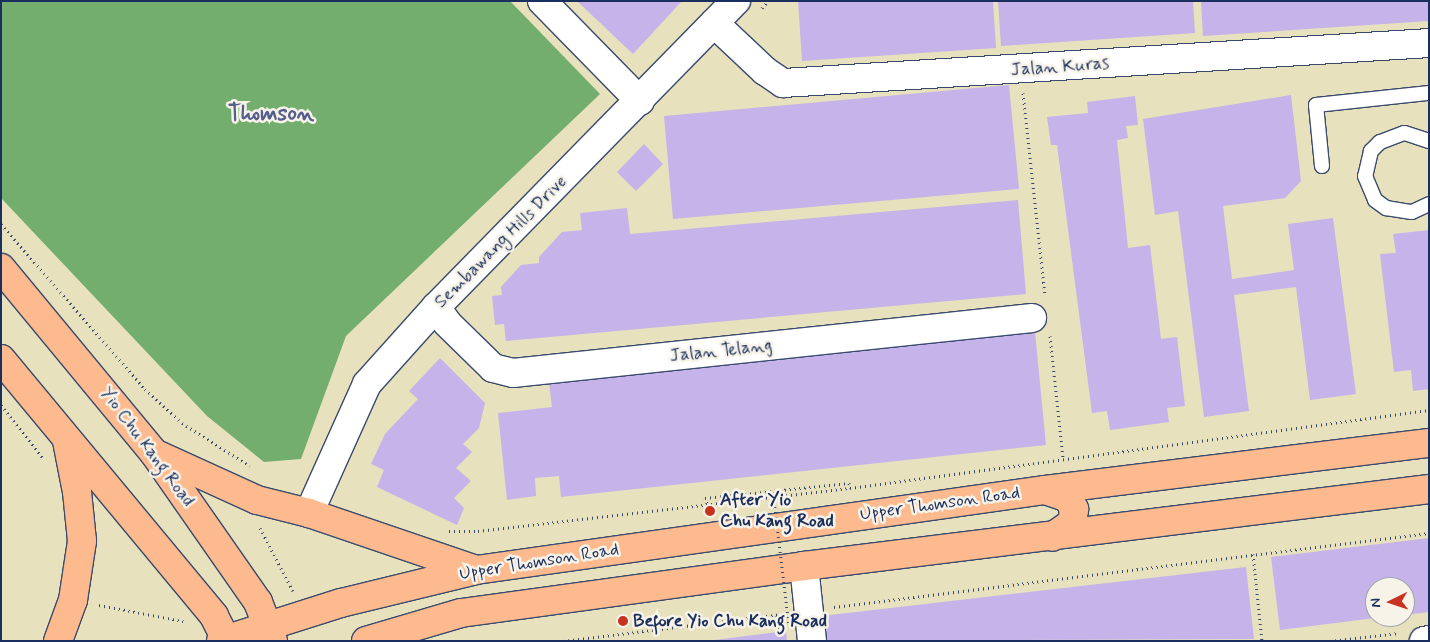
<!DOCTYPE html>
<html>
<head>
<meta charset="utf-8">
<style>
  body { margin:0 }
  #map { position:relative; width:1430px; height:642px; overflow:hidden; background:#e8e1bd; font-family:Mynerve,sans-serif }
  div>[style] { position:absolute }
  .forest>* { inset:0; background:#73ae6e }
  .building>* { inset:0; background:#c5b3e9 }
  .path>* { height:3px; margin-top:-1.5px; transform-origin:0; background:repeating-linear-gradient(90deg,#3a4a6c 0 1px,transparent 0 5px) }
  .roads { filter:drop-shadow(1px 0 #3a4a6c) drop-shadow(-1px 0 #3a4a6c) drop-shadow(0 1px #3a4a6c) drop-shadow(0 -1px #3a4a6c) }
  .lane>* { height:14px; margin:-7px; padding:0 7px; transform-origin:7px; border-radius:7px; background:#fff }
  .street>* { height:28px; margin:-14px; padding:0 14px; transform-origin:14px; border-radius:14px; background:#fff }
  .primary>* { height:28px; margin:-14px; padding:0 14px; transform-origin:14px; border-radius:14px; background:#fcba8e }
  .path-bridge>* { height:3px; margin-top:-1.5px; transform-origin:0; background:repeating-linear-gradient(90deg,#3a4a6c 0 1px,transparent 0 5px) }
  .dots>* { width:14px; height:14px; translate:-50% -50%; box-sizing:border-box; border:2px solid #f7f3e8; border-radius:50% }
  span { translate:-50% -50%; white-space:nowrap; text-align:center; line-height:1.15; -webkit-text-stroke:5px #f7f3e8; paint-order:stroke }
  .street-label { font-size:18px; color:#1b2f5e }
  .poi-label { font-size:18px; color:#1b2f5e; font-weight:700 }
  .left { translate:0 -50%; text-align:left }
  .district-label { font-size:22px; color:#565d8f; font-weight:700 }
  .frame { position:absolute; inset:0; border:2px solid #1b2f5e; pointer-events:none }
  .north { position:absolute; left:1365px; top:577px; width:50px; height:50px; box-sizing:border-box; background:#f7f3e8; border:1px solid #9fa5b1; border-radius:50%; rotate:266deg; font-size:14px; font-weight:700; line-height:20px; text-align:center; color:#1b2f5e }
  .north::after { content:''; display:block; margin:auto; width:18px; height:22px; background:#c8321e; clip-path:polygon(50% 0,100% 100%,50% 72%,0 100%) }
</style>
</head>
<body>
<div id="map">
  <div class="forest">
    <i style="clip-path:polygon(1px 1px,510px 1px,600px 94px,346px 336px,301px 459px,264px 462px,207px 416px,1px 198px)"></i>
  </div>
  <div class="building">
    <i style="clip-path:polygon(577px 1px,682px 1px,633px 54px)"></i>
    <i style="clip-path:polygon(798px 1px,993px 1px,996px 48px,802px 61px)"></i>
    <i style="clip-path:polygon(998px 1px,1193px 1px,1195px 33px,1001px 46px)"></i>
    <i style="clip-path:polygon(1201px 1px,1429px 1px,1429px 21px,1203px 36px)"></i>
    <i style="clip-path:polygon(1009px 85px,1019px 189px,673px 219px,664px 116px)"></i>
    <i style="clip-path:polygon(1291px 95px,1301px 181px,1285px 198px,1223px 206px,1232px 279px,1294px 270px,1288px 224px,1333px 218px,1356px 394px,1310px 400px,1296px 287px,1234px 295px,1249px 411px,1204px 417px,1178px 211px,1155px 215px,1143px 119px)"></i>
    <i style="clip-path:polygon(1135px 96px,1138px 125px,1126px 126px,1128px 138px,1117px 140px,1128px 248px,1150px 245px,1161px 339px,1177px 337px,1185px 406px,1167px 408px,1169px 422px,1110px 430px,1107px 411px,1092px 413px,1057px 145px,1051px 145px,1047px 117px,1088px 113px,1087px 102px)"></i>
    <i style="clip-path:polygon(644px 144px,663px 164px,636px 191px,617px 172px)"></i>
    <i style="clip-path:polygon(1018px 200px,1026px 294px,506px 341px,504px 324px,495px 325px,492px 296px,502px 295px,501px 287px,521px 265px,539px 263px,539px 257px,562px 232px,582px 230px,580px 213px,627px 208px,630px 234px)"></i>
    <i style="clip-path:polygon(1429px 230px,1429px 389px,1413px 391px,1411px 370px,1394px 372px,1380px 254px,1396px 253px,1393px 234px)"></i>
    <i style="clip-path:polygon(1035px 332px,1046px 445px,561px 497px,559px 476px,535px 478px,536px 496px,507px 500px,498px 413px,552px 407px,549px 383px)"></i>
    <i style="clip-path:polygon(440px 358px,485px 403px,479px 428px,463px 444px,472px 452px,456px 468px,471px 481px,454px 498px,464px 508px,457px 525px,377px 487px,384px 470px,371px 464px,385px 434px,418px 399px,409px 391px)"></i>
    <i style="clip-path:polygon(1429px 538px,1429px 612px,1405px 615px,1405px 587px,1375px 587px,1375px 618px,1280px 630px,1271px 557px)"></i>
    <i style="clip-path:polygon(1246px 567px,1254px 639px,826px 641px,824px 620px,830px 615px)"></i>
    <i style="clip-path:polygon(786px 631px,787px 641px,715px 641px,715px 640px)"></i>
  </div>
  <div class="path">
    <i style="left:762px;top:8px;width:9px;rotate:-49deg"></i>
    <i style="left:1023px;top:93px;width:203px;rotate:83.8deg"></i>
    <i style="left:1px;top:224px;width:219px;rotate:48.9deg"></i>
    <i style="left:145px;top:389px;width:50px;rotate:42.6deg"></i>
    <i style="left:182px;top:423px;width:80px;rotate:32.3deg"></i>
    <i style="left:1050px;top:336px;width:122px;rotate:83.9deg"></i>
    <i style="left:1px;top:405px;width:68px;rotate:51.6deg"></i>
    <i style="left:707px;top:503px;width:5px;rotate:-112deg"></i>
    <i style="left:705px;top:498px;width:145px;rotate:-5.9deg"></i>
    <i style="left:849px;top:483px;width:5px;rotate:79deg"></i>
    <i style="left:260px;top:528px;width:71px;rotate:62.4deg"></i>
    <i style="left:449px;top:531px;width:29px"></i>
    <i style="left:478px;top:531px;width:374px;rotate:-6.6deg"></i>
    <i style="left:850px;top:488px;width:584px;rotate:-7.67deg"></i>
    <i style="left:1253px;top:554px;width:87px;rotate:84.1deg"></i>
    <i style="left:99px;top:605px;width:86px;rotate:10.8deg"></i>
    <i style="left:834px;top:607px;width:600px;rotate:-7.09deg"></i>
    <i style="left:777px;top:615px;width:12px;rotate:85deg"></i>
    <i style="left:778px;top:627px;width:8px;rotate:-7deg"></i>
    <i style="left:563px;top:641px;width:223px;rotate:-7deg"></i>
    <i style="left:1330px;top:641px;width:69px;rotate:-6.6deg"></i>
  </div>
  <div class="roads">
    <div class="lane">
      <i style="left:1429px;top:141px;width:26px;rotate:-162deg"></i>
      <i style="left:1404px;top:133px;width:26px;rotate:159deg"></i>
      <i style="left:1380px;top:142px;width:13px;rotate:135deg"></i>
      <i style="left:1371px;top:151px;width:26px;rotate:103deg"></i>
      <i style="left:1365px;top:176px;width:26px;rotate:67deg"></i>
      <i style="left:1375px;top:200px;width:14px;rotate:36deg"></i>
      <i style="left:1386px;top:208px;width:26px;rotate:9deg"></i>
      <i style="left:1412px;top:212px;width:19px;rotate:-25deg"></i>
      <i style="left:1322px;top:166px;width:61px;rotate:-95.6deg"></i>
      <i style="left:1316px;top:105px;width:114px;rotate:-6.1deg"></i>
    </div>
    <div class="street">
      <i style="left:542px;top:1px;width:140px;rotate:45.6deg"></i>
      <i style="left:714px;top:23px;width:70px;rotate:43.3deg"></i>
      <i style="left:765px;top:71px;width:22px;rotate:34deg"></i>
      <i style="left:783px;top:83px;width:647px;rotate:-3.54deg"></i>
      <i style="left:436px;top:307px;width:19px;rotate:55deg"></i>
      <i style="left:447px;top:323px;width:64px;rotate:44.4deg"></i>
      <i style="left:493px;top:368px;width:21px;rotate:14deg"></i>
      <i style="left:513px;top:373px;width:522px;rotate:-6.05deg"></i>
      <i style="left:309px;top:513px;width:141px;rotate:-65.8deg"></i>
      <i style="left:367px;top:384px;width:103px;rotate:-48.1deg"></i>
      <i style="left:436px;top:307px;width:429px;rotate:-45.6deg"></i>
      <i style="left:804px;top:566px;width:75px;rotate:83.9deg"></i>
      <i style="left:1424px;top:641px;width:5px;rotate:-11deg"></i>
    </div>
    <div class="primary">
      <i style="left:1px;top:268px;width:240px;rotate:50.4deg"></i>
      <i style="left:154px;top:453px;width:182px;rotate:55.1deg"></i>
      <i style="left:258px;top:602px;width:42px;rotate:69deg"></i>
      <i style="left:1px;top:359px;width:334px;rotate:50.3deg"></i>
      <i style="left:214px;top:616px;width:28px;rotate:63deg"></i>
      <i style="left:156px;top:454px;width:111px;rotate:24.5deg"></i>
      <i style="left:257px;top:500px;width:54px;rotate:14deg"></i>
      <i style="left:309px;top:513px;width:176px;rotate:18.8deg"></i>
      <i style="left:1045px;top:490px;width:24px;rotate:19deg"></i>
      <i style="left:1068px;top:498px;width:13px;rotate:61deg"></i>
      <i style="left:1074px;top:509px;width:14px;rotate:98deg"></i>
      <i style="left:1072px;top:523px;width:24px;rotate:145deg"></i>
      <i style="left:58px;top:641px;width:44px;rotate:-69.9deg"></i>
      <i style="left:73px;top:600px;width:60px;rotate:-81.3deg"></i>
      <i style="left:82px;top:541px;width:49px;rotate:-95.8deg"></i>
      <i style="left:77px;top:492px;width:52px;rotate:-101.1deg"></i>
      <i style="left:221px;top:641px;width:126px;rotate:-17.6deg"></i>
      <i style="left:341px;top:603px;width:139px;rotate:-13.7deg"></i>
      <i style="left:476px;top:570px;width:575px;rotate:-8deg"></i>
      <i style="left:1045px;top:490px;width:387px;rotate:-7deg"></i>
      <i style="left:366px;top:641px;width:99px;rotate:-16.4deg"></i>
      <i style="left:461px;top:613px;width:346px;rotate:-7.8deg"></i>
      <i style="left:804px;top:566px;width:630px;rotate:-7.02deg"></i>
    </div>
  </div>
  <div class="path-bridge">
    <i style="left:773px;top:492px;width:135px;rotate:83.2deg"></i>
  </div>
  <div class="dots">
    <i style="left:710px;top:511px;background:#c8321e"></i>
    <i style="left:623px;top:621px;background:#c8321e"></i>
  </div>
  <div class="street-label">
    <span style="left:1060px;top:67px;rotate:-4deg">Jalan Kuras</span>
    <span style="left:501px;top:242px;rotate:-45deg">Sembawang Hills Drive</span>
    <span style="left:721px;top:351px;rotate:-6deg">Jalan Telang</span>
    <span style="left:147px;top:447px;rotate:53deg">Yio Chu Kang Road</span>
    <span style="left:940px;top:504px;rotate:-8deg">Upper Thomson Road</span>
    <span style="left:539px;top:562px;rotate:-9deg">Upper Thomson Road</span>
  </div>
  <div class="poi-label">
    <span class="left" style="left:720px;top:511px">After Yio<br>Chu Kang Road</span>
    <span class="left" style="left:633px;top:621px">Before Yio Chu Kang Road</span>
  </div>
  <div class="district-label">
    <span style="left:271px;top:115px">Thomson</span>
  </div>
  <div class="frame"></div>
  <div class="north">N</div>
</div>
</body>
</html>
